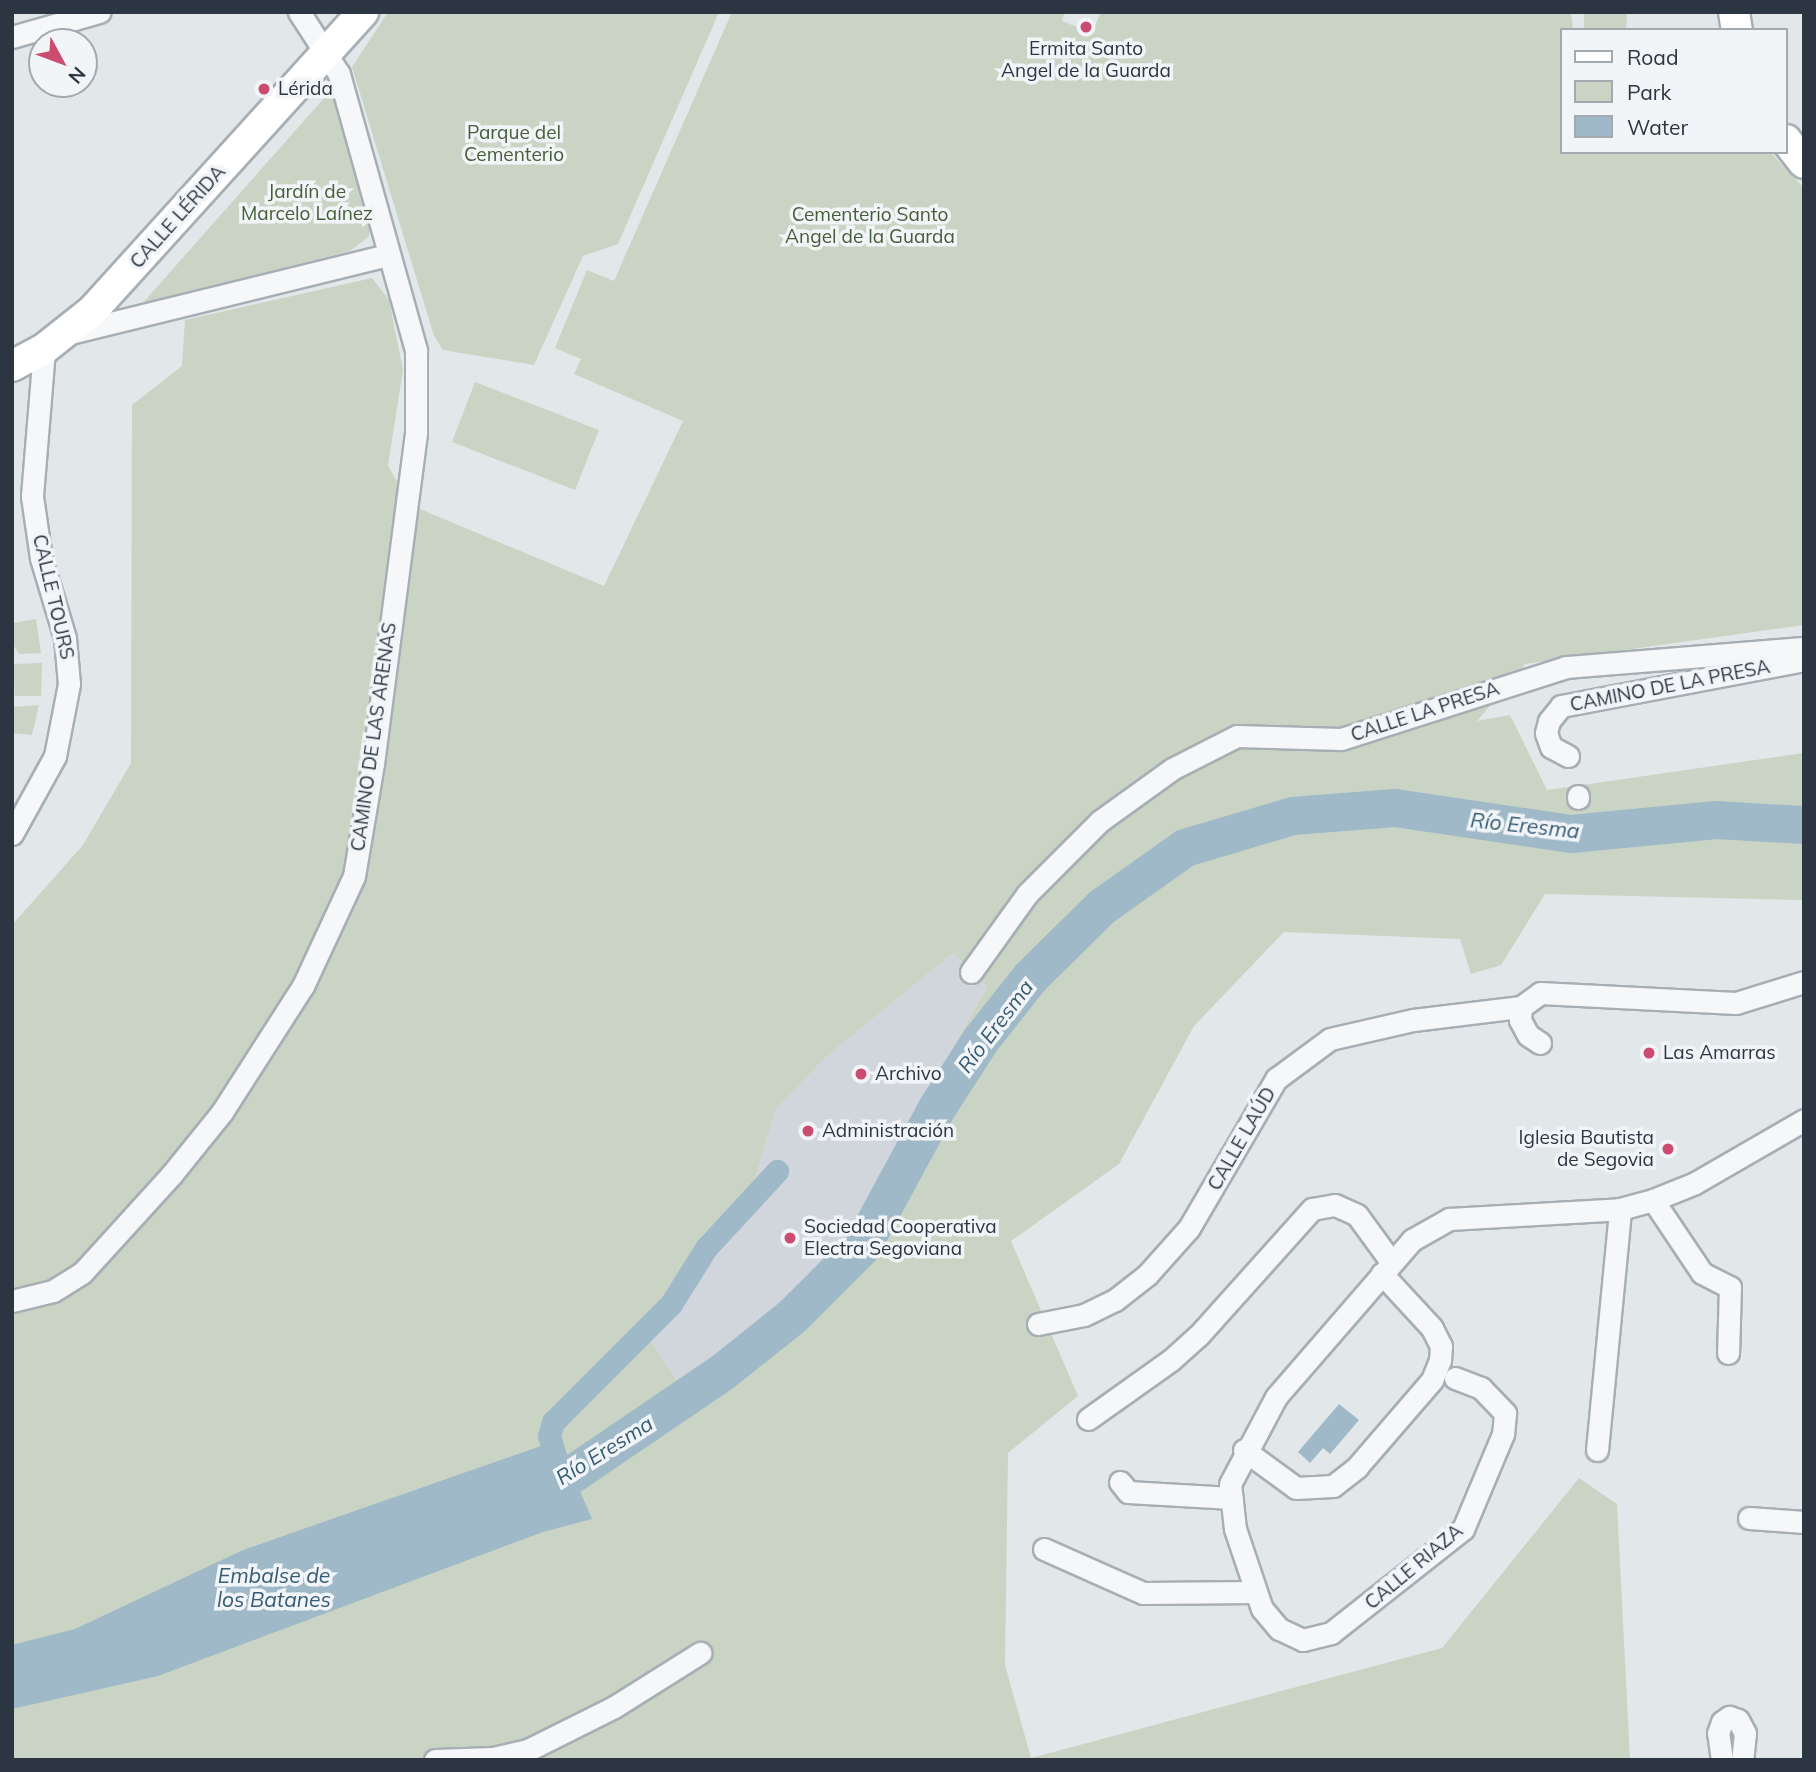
<!DOCTYPE html>
<html>
<head>
<meta charset="utf-8">
<style>
  body { margin:0 }
  #map { position:relative; width:1816px; height:1772px; overflow:hidden; background:#e2e7ea; font-family:Mulish,sans-serif }
  div>[style] { position:absolute }
  .built>* { inset:0; background:#d1d6dc }
  .green>* { inset:0; background:#cad4c4 }
  .water>* { inset:0; background:#9fb9c9 }
  .canal>* { height:23px; margin:-11.5px; padding:0 11.5px; transform-origin:11.5px; border-radius:11.5px; background:#9fb9c9 }
  .river>* { height:38px; margin:-19px; padding:0 19px; transform-origin:19px; border-radius:19px; background:#9fb9c9 }
  .roads { filter:drop-shadow(2px 0 #a7aeb4) drop-shadow(-2px 0 #a7aeb4) drop-shadow(0 2px #a7aeb4) drop-shadow(0 -2px #a7aeb4) }
  .street>* { height:21px; margin:-10.5px; padding:0 10.5px; transform-origin:10.5px; border-radius:10.5px; background:#f5f7f9 }
  .secondary>* { height:30px; margin:-15px; padding:0 15px; transform-origin:15px; border-radius:15px; background:#fff }
  .dots>* { width:19px; height:19px; translate:-50% -50%; box-sizing:border-box; border:4px solid #f2f5f8; border-radius:50% }
  span { translate:-50% -50%; white-space:nowrap; text-align:center; line-height:1.15; -webkit-text-stroke:7px #f2f5f8; paint-order:stroke }
  .poi-label { font-size:19px; color:#2b3642 }
  .left { translate:0 -50%; text-align:left }
  .right { translate:-100% -50%; text-align:right }
  .park-label { font-size:19px; color:#445e38 }
  .street-label { font-size:19px; color:#2b3642 }
  .water-label { font-size:21px; color:#365b75; font-style:italic }
  .frame { position:absolute; inset:0; border:14px solid #2b3642; pointer-events:none }
  .legend { position:absolute; left:1560px; top:28px; width:228px; height:126px; box-sizing:border-box; background:#f2f5f8; border:2px solid #a2a9af; margin:0; padding:9px 12px; list-style:none; font-size:21px; color:#2b3642 }
  .legend li { display:flex; align-items:center; gap:14px; height:35px }
  .legend b { width:35px; border:2px solid #a2a9af }
  .north { position:absolute; left:28px; top:28px; width:70px; height:70px; box-sizing:border-box; background:#f2f5f8; border:2px solid #a2a9af; border-radius:50%; rotate:131deg; font-size:19px; font-weight:700; line-height:28px; text-align:center; color:#2b3642 }
  .north::after { content:''; display:block; margin:auto; width:24px; height:32px; background:#cb4c70; clip-path:polygon(50% 0,100% 100%,50% 72%,0 100%) }
</style>
</head>
<body>
<div id="map">
  <div class="built">
    <i style="clip-path:polygon(953px 953px,987px 987px,857px 1218px,861px 1224px,801px 1296px,752px 1341px,682px 1391px,648px 1337px,678px 1307px,752px 1188px,776px 1109px,826px 1057px)"></i>
  </div>
  <div class="green">
    <i style="clip-path:polygon(388px 12px,719px 12px,618px 244px,583px 256px,534px 365px,443px 350px,434px 336px,352px 67px)"></i>
    <i style="clip-path:polygon(evenodd,732px 12px,1065px 12px,1062px 21px,1092px 33px,1101px 12px,1571px 12px,1573px 30px,1562px 30px,1562px 152px,1770px 152px,1804px 188px,1804px 625px,1525px 664px,1477px 721px,1510px 715px,1547px 790px,1804px 753px,1804px 900px,1545px 894px,1501px 965px,1471px 974px,1460px 939px,1284px 932px,1194px 1026px,1119px 1164px,1011px 1241px,1078px 1396px,1008px 1453px,1005px 1665px,1031px 1758px,1442px 1648px,1579px 1478px,1617px 1504px,1630px 1760px,12px 1760px,12px 925px,83px 845px,131px 763px,132px 405px,182px 366px,185px 320px,372px 278px,389px 300px,403px 370px,388px 465px,408px 504px,604px 586px,683px 421px,574px 374px,581px 359px,555px 348px,587px 270px,614px 281px,732px 12px,953px 953px,987px 987px,857px 1218px,861px 1224px,801px 1296px,752px 1341px,683px 1391px,648px 1337px,678px 1307px,752px 1188px,776px 1109px,826px 1057px,953px 953px)"></i>
    <i style="clip-path:polygon(1584px 12px,1627px 12px,1626px 30px,1584px 30px)"></i>
    <i style="clip-path:polygon(333px 88px,373px 224px,368px 237px,350px 251px,141px 305px)"></i>
    <i style="clip-path:polygon(475px 382px,599px 430px,575px 490px,452px 442px)"></i>
    <i style="clip-path:polygon(36px 619px,41px 653px,19px 654px,12px 643px,13px 623px)"></i>
    <i style="clip-path:polygon(42px 663px,41px 696px,15px 696px,13px 664px)"></i>
    <i style="clip-path:polygon(39px 705px,32px 735px,12px 733px,13px 707px)"></i>
  </div>
  <div class="water">
    <i style="clip-path:polygon(1339px 1404px,1359px 1420px,1330px 1454px,1323px 1448px,1310px 1463px,1298px 1452px)"></i>
    <i style="clip-path:polygon(558px 1440px,592px 1519px,543px 1532px,158px 1676px,12px 1709px,12px 1645px,75px 1629px,243px 1550px)"></i>
  </div>
  <div class="canal">
    <i style="left:559px;top:1470px;width:35px;rotate:-106deg"></i>
    <i style="left:549px;top:1436px;width:15px;rotate:-74deg"></i>
    <i style="left:553px;top:1422px;width:167px;rotate:-45deg"></i>
    <i style="left:671px;top:1304px;width:66px;rotate:-58deg"></i>
    <i style="left:706px;top:1248px;width:105px;rotate:-47.3deg"></i>
  </div>
  <div class="river">
    <i style="left:525px;top:1497px;width:53px;rotate:-25.6deg"></i>
    <i style="left:573px;top:1474px;width:181px;rotate:-34.2deg"></i>
    <i style="left:723px;top:1372px;width:88px;rotate:-38.6deg"></i>
    <i style="left:792px;top:1317px;width:99px;rotate:-45deg"></i>
    <i style="left:862px;top:1247px;width:156px;rotate:-61.6deg"></i>
    <i style="left:936px;top:1110px;width:83px;rotate:-57.3deg"></i>
    <i style="left:981px;top:1040px;width:80px;rotate:-51.6deg"></i>
    <i style="left:1031px;top:977px;width:100px;rotate:-44.6deg"></i>
    <i style="left:1102px;top:907px;width:102px;rotate:-35.4deg"></i>
    <i style="left:1185px;top:848px;width:113px;rotate:-16.5deg"></i>
    <i style="left:1293px;top:816px;width:102px;rotate:-4.5deg"></i>
    <i style="left:1395px;top:808px;width:178px;rotate:8.4deg"></i>
    <i style="left:1571px;top:834px;width:146px;rotate:-5.5deg"></i>
    <i style="left:1716px;top:820px;width:88px;rotate:3.3deg"></i>
  </div>
  <div class="roads">
    <div class="street">
      <i style="left:12px;top:37px;width:91px;rotate:-16deg"></i>
      <i style="left:70px;top:333px;width:326px;rotate:-13.8deg"></i>
      <i style="left:1568px;top:756px;width:19px;rotate:-152deg"></i>
      <i style="left:1551px;top:747px;width:15px;rotate:-110deg"></i>
      <i style="left:1546px;top:733px;width:12px;rotate:-76deg"></i>
      <i style="left:1549px;top:721px;width:19px;rotate:-51deg"></i>
      <i style="left:1561px;top:706px;width:247px;rotate:-10.7deg"></i>
      <i style="left:1578px;top:796px;width:2px;rotate:90deg"></i>
      <i style="left:12px;top:834px;width:89px;rotate:-61.1deg"></i>
      <i style="left:55px;top:756px;width:73px;rotate:-79deg"></i>
      <i style="left:69px;top:684px;width:46px;rotate:-95deg"></i>
      <i style="left:65px;top:638px;width:84px;rotate:-106.7deg"></i>
      <i style="left:41px;top:558px;width:63px;rotate:-98.3deg"></i>
      <i style="left:32px;top:496px;width:147px;rotate:-85.3deg"></i>
      <i style="left:971px;top:972px;width:96px;rotate:-54.3deg"></i>
      <i style="left:1027px;top:894px;width:103px;rotate:-45deg"></i>
      <i style="left:1100px;top:821px;width:89px;rotate:-35.8deg"></i>
      <i style="left:1172px;top:769px;width:73px;rotate:-26.9deg"></i>
      <i style="left:1237px;top:736px;width:104px;rotate:1.7deg"></i>
      <i style="left:1341px;top:739px;width:236px;rotate:-17.7deg"></i>
      <i style="left:1566px;top:667px;width:239px;rotate:-4.6deg"></i>
      <i style="left:1540px;top:1043px;width:14px;rotate:-146deg"></i>
      <i style="left:1528px;top:1035px;width:17px;rotate:-118deg"></i>
      <i style="left:1520px;top:1020px;width:13px;rotate:-86deg"></i>
      <i style="left:1521px;top:1007px;width:24px;rotate:-36deg"></i>
      <i style="left:1540px;top:993px;width:196px;rotate:2.9deg"></i>
      <i style="left:1736px;top:1003px;width:71px;rotate:-17.2deg"></i>
      <i style="left:1653px;top:1200px;width:88px;rotate:56.1deg"></i>
      <i style="left:1702px;top:1273px;width:31px;rotate:27deg"></i>
      <i style="left:1730px;top:1287px;width:66px;rotate:91.7deg"></i>
      <i style="left:12px;top:1301px;width:42px;rotate:-13.7deg"></i>
      <i style="left:53px;top:1291px;width:34px;rotate:-32deg"></i>
      <i style="left:82px;top:1273px;width:134px;rotate:-47.7deg"></i>
      <i style="left:172px;top:1174px;width:80px;rotate:-51.1deg"></i>
      <i style="left:222px;top:1112px;width:150px;rotate:-57.3deg"></i>
      <i style="left:303px;top:986px;width:121px;rotate:-65.1deg"></i>
      <i style="left:354px;top:876px;width:114px;rotate:-80.4deg"></i>
      <i style="left:373px;top:764px;width:334px;rotate:-82.6deg"></i>
      <i style="left:416px;top:433px;width:83px;rotate:-90deg"></i>
      <i style="left:416px;top:350px;width:287px;rotate:-105.6deg"></i>
      <i style="left:339px;top:74px;width:74px;rotate:-122.8deg"></i>
      <i style="left:1038px;top:1324px;width:47px;rotate:-11.1deg"></i>
      <i style="left:1084px;top:1315px;width:34px;rotate:-26deg"></i>
      <i style="left:1115px;top:1300px;width:41px;rotate:-38deg"></i>
      <i style="left:1147px;top:1275px;width:63px;rotate:-48.2deg"></i>
      <i style="left:1189px;top:1228px;width:173px;rotate:-59.7deg"></i>
      <i style="left:1276px;top:1079px;width:67px;rotate:-36.5deg"></i>
      <i style="left:1330px;top:1039px;width:85px;rotate:-12.9deg"></i>
      <i style="left:1413px;top:1020px;width:109px;rotate:-6.9deg"></i>
      <i style="left:1455px;top:1378px;width:28px;rotate:21deg"></i>
      <i style="left:1481px;top:1388px;width:35px;rotate:46deg"></i>
      <i style="left:1505px;top:1413px;width:21px;rotate:95deg"></i>
      <i style="left:1503px;top:1434px;width:103px;rotate:112.8deg"></i>
      <i style="left:1463px;top:1529px;width:168px;rotate:141.8deg"></i>
      <i style="left:1331px;top:1633px;width:29px;rotate:166deg"></i>
      <i style="left:1303px;top:1640px;width:26px;rotate:-155deg"></i>
      <i style="left:1279px;top:1629px;width:26px;rotate:-130deg"></i>
      <i style="left:1262px;top:1609px;width:84px;rotate:-108.6deg"></i>
      <i style="left:1235px;top:1529px;width:45px;rotate:-96.3deg"></i>
      <i style="left:1230px;top:1484px;width:98px;rotate:-62.1deg"></i>
      <i style="left:1276px;top:1397px;width:208px;rotate:-49.1deg"></i>
      <i style="left:1412px;top:1240px;width:43px;rotate:-29.6deg"></i>
      <i style="left:1449px;top:1219px;width:171px;rotate:-3.3deg"></i>
      <i style="left:1620px;top:1209px;width:34px;rotate:-15deg"></i>
      <i style="left:1653px;top:1200px;width:45px;rotate:-22deg"></i>
      <i style="left:1695px;top:1183px;width:126px;rotate:-30deg"></i>
      <i style="left:1088px;top:1419px;width:102px;rotate:-35.4deg"></i>
      <i style="left:1171px;top:1360px;width:36px;rotate:-42deg"></i>
      <i style="left:1198px;top:1336px;width:171px;rotate:-48.1deg"></i>
      <i style="left:1312px;top:1209px;width:23px;rotate:-10deg"></i>
      <i style="left:1335px;top:1205px;width:24px;rotate:24deg"></i>
      <i style="left:1357px;top:1215px;width:59px;rotate:53.9deg"></i>
      <i style="left:1244px;top:1450px;width:64px;rotate:36.2deg"></i>
      <i style="left:1296px;top:1488px;width:37px;rotate:-3deg"></i>
      <i style="left:1333px;top:1486px;width:31px;rotate:-38deg"></i>
      <i style="left:1357px;top:1467px;width:115px;rotate:-49.2deg"></i>
      <i style="left:1432px;top:1380px;width:22px;rotate:-68deg"></i>
      <i style="left:1440px;top:1360px;width:14px;rotate:-86deg"></i>
      <i style="left:1441px;top:1346px;width:20px;rotate:-117deg"></i>
      <i style="left:1432px;top:1328px;width:74px;rotate:-132.8deg"></i>
      <i style="left:1597px;top:1450px;width:242px;rotate:-84.5deg"></i>
      <i style="left:1120px;top:1482px;width:13px;rotate:51deg"></i>
      <i style="left:1128px;top:1492px;width:104px;rotate:3.3deg"></i>
      <i style="left:1749px;top:1518px;width:55px;rotate:4.2deg"></i>
      <i style="left:1044px;top:1549px;width:108px;rotate:24deg"></i>
      <i style="left:1143px;top:1593px;width:113px;rotate:-0.5deg"></i>
      <i style="left:435px;top:1760px;width:58px;rotate:-2deg"></i>
      <i style="left:493px;top:1758px;width:36px;rotate:-13deg"></i>
      <i style="left:528px;top:1750px;width:96px;rotate:-26.6deg"></i>
      <i style="left:614px;top:1707px;width:102px;rotate:-32.1deg"></i>
      <i style="left:1722px;top:1760px;width:27px;rotate:-98deg"></i>
      <i style="left:1718px;top:1733px;width:12px;rotate:-70deg"></i>
      <i style="left:1722px;top:1722px;width:9px;rotate:-36deg"></i>
      <i style="left:1729px;top:1717px;width:9px;rotate:18deg"></i>
      <i style="left:1738px;top:1720px;width:15px;rotate:62deg"></i>
      <i style="left:1745px;top:1733px;width:27px;rotate:96deg"></i>
    </div>
    <div class="secondary">
      <i style="left:1734px;top:12px;width:18px;rotate:81deg"></i>
      <i style="left:1786px;top:140px;width:29px;rotate:52deg"></i>
      <i style="left:12px;top:366px;width:36px;rotate:-28deg"></i>
      <i style="left:44px;top:349px;width:61px;rotate:-38.4deg"></i>
      <i style="left:92px;top:311px;width:404px;rotate:-47.8deg"></i>
    </div>
  </div>
  <div class="dots">
    <i style="left:1086px;top:27px;background:#cb4c70"></i>
    <i style="left:264px;top:89px;background:#cb4c70"></i>
    <i style="left:1649px;top:1053px;background:#cb4c70"></i>
    <i style="left:861px;top:1074px;background:#cb4c70"></i>
    <i style="left:808px;top:1131px;background:#cb4c70"></i>
    <i style="left:1668px;top:1149px;background:#cb4c70"></i>
    <i style="left:790px;top:1238px;background:#cb4c70"></i>
  </div>
  <div class="poi-label">
    <span style="left:1086px;top:60px">Ermita Santo<br>Angel de la Guarda</span>
    <span class="left" style="left:278px;top:89px">Lérida</span>
    <span class="left" style="left:1663px;top:1053px">Las Amarras</span>
    <span class="left" style="left:875px;top:1074px">Archivo</span>
    <span class="left" style="left:822px;top:1131px">Administración</span>
    <span class="right" style="left:1654px;top:1149px">Iglesia Bautista<br>de Segovia</span>
    <span class="left" style="left:804px;top:1238px">Sociedad Cooperativa<br>Electra Segoviana</span>
  </div>
  <div class="park-label">
    <span style="left:514px;top:144px">Parque del<br>Cementerio</span>
    <span style="left:307px;top:203px">Jardín de<br>Marcelo Laínez</span>
    <span style="left:870px;top:226px">Cementerio Santo<br>Angel de la Guarda</span>
  </div>
  <div class="street-label">
    <span style="left:178px;top:217px;rotate:-48deg">CALLE LÉRIDA</span>
    <span style="left:53px;top:597px;rotate:77deg">CALLE TOURS</span>
    <span style="left:1670px;top:686px;rotate:-11deg">CAMINO DE LA PRESA</span>
    <span style="left:1425px;top:712px;rotate:-18deg">CALLE LA PRESA</span>
    <span style="left:374px;top:737px;rotate:-82deg">CAMINO DE LAS ARENAS</span>
    <span style="left:1242px;top:1139px;rotate:-60deg">CALLE LAÚD</span>
    <span style="left:1414px;top:1567px;rotate:-40deg">CALLE RIAZA</span>
  </div>
  <div class="water-label">
    <span style="left:1525px;top:825px;rotate:6deg">Río Eresma</span>
    <span style="left:995px;top:1026px;rotate:-53deg">Río Eresma</span>
    <span style="left:604px;top:1450px;rotate:-32deg">Río Eresma</span>
    <span style="left:274px;top:1587px">Embalse de<br>los Batanes</span>
  </div>
  <div class="frame"></div>
  <ul class="legend">
  <li><b style="height:9px;background:#fff"></b>Road</li>
  <li><b style="height:19px;background:#cad4c4"></b>Park</li>
  <li><b style="height:19px;background:#9fb9c9"></b>Water</li>
  </ul>
  <div class="north">N</div>
</div>
</body>
</html>
